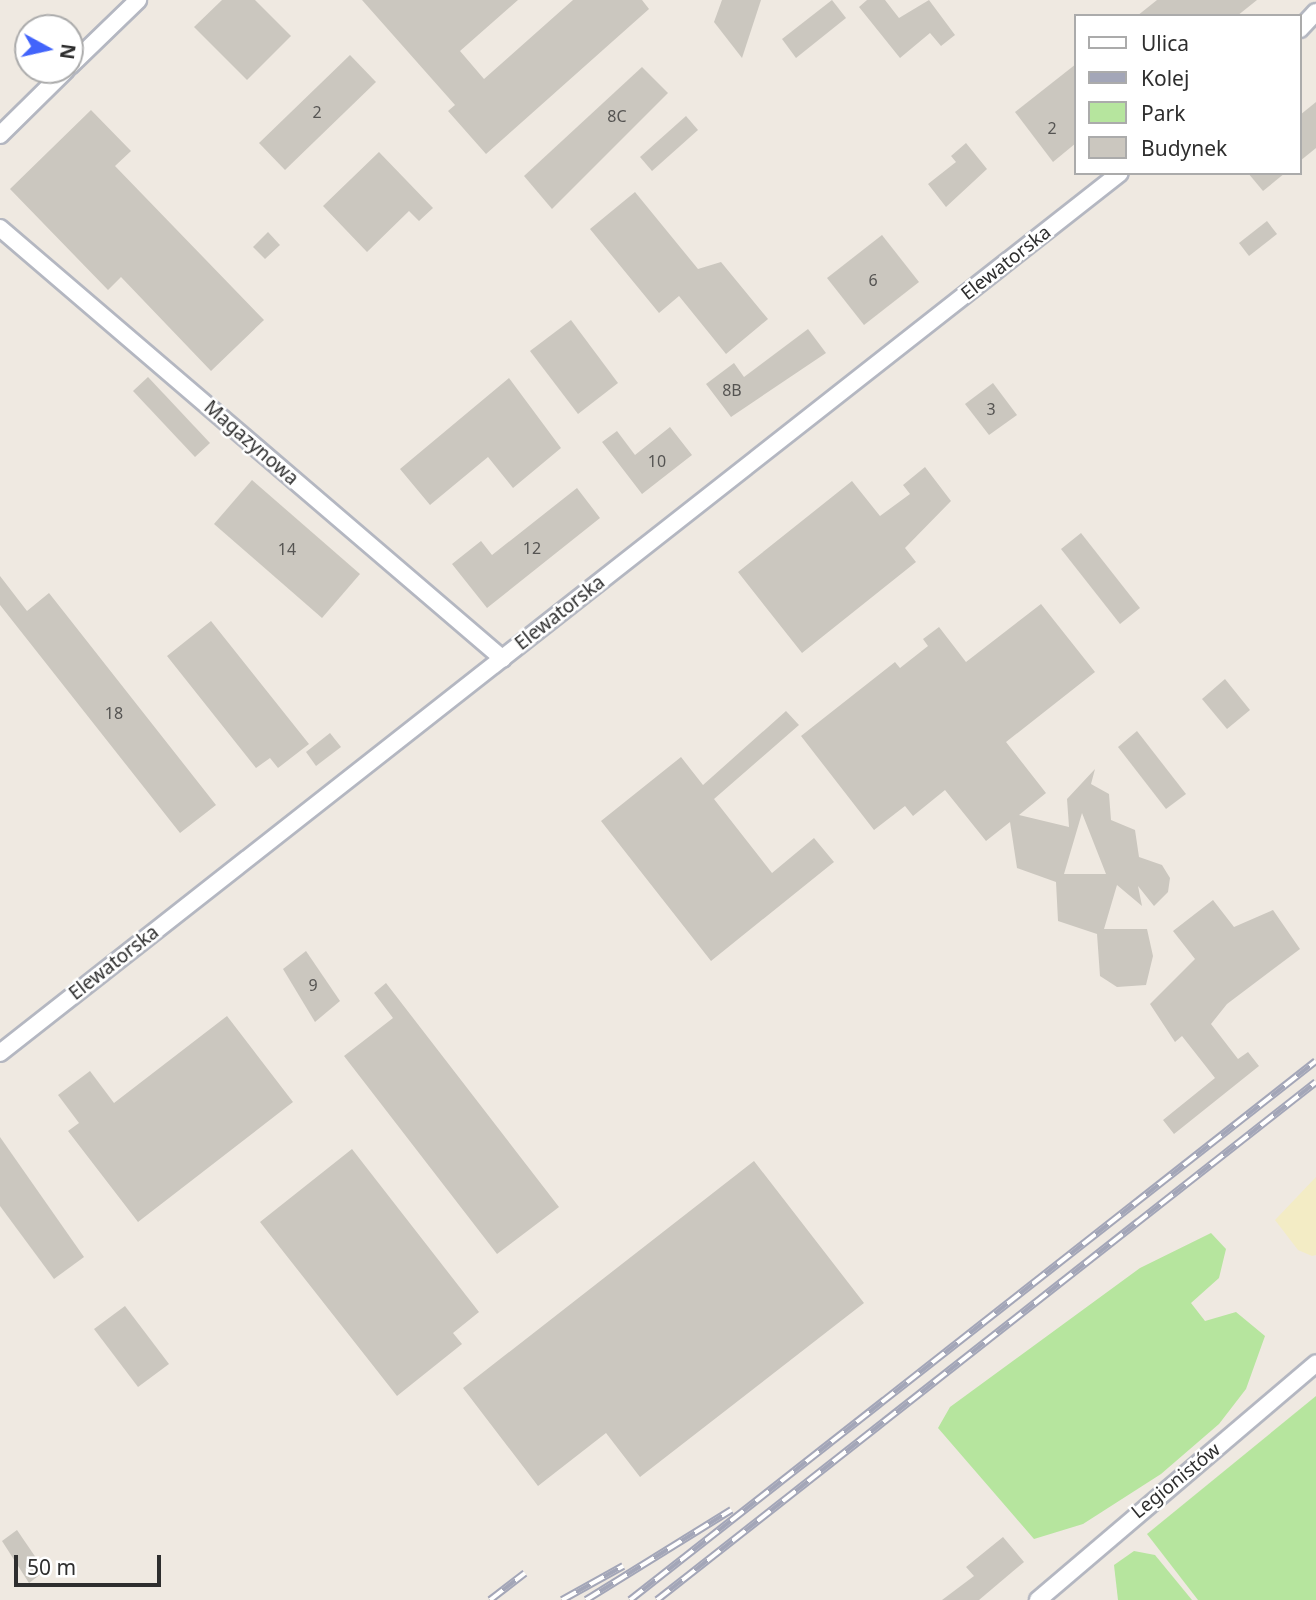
<!DOCTYPE html>
<html>
<head>
<meta charset="utf-8">
<style>
  body { margin:0 }
  #map { position:relative; width:1316px; height:1600px; overflow:hidden; background:#efe9e1; font-family:"Noto Sans",sans-serif }
  div>[style] { position:absolute }
  .green>* { inset:0; background:#b6e59e }
  .sand>* { inset:0; background:#f3ecc5 }
  .building>* { inset:0; background:#cbc7bf }
  .roads { filter:drop-shadow(2px 0 #b4b7c1) drop-shadow(-2px 0 #b4b7c1) drop-shadow(0 2px #b4b7c1) drop-shadow(0 -2px #b4b7c1) }
  .street>* { height:16px; margin:-8px; padding:0 8px; transform-origin:8px; border-radius:8px; background:#fff }
  .rail>* { height:8px; margin-top:-4px; transform-origin:0; background:repeating-linear-gradient(90deg,#fff 0 16px,#a3a6b8 0 32px); box-sizing:border-box; border-block:2px solid #a3a6b8 }
  span { translate:-50% -50%; white-space:nowrap; text-align:center; line-height:1.15; -webkit-text-stroke:5px #fff; paint-order:stroke }
  .number-label { font-size:16px; color:#555452 }
  .number-label span { -webkit-text-stroke-width:0 }
  .street-label { font-size:19px; color:#2e2e2e }
  .legend { position:absolute; left:1074px; top:14px; width:228px; height:161px; box-sizing:border-box; background:#fff; border:2px solid #ababab; margin:0; padding:9px 12px; list-style:none; font-size:21px; color:#2e2e2e }
  .legend li { display:flex; align-items:center; gap:14px; height:35px }
  .legend b { width:35px; border:2px solid #ababab }
  .north { position:absolute; left:14px; top:14px; width:70px; height:70px; box-sizing:border-box; background:#fff; border:2px solid #ababab; border-radius:50%; rotate:98deg; font-size:19px; font-weight:700; line-height:28px; text-align:center; color:#2e2e2e }
  .north::after { content:''; display:block; margin:auto; width:24px; height:32px; background:#4264fb; clip-path:polygon(50% 0,100% 100%,50% 72%,0 100%) }
  .scale { position:absolute; left:14px; top:1555px; width:147px; height:32px; box-sizing:border-box; border:4px solid #2e2e2e; border-top:0; padding-left:9px; font-size:21px; line-height:24px; white-space:nowrap; color:#2e2e2e; -webkit-text-stroke:5px #fff; paint-order:stroke }
</style>
</head>
<body>
<div id="map">
  <div class="green">
    <i style="clip-path:polygon(1211px 1233px,1226px 1249px,1219px 1278px,1191px 1303px,1205px 1321px,1236px 1312px,1265px 1336px,1246px 1389px,1219px 1424px,1161px 1474px,1083px 1524px,1034px 1539px,938px 1428px,950px 1407px,1140px 1268px)"></i>
    <i style="clip-path:polygon(1316px 1396px,1316px 1600px,1198px 1600px,1147px 1534px)"></i>
    <i style="clip-path:polygon(1134px 1551px,1155px 1555px,1192px 1600px,1118px 1600px,1114px 1565px)"></i>
  </div>
  <div class="sand">
    <i style="clip-path:polygon(1316px 1177px,1316px 1255px,1312px 1256px,1298px 1250px,1275px 1220px)"></i>
  </div>
  <div class="building">
    <i style="clip-path:polygon(222px 0,255px 0,291px 36px,247px 80px,194px 27px)"></i>
    <i style="clip-path:polygon(362px 0,518px 0,460px 51px,484px 79px,573px 0,642px 0,649px 9px,486px 154px,448px 111px,455px 105px)"></i>
    <i style="clip-path:polygon(722px 0,761px 0,742px 58px,714px 22px)"></i>
    <i style="clip-path:polygon(832px 0,846px 18px,796px 58px,782px 39px)"></i>
    <i style="clip-path:polygon(867px 0,885px 0,899px 18px,929px 0,955px 35px,941px 46px,930px 33px,900px 58px,859px 7px)"></i>
    <i style="clip-path:polygon(1157px 0,1257px 0,1237px 16px,1137px 16px)"></i>
    <i style="clip-path:polygon(350px 55px,376px 82px,285px 170px,259px 143px)"></i>
    <i style="clip-path:polygon(1076px 64px,1076px 143px,1053px 162px,1015px 112px)"></i>
    <i style="clip-path:polygon(642px 67px,668px 93px,552px 209px,524px 176px)"></i>
    <i style="clip-path:polygon(1316px 102px,1316px 148px,1300px 161px,1300px 115px)"></i>
    <i style="clip-path:polygon(91px 110px,131px 151px,115px 166px,264px 320px,211px 371px,121px 277px,108px 290px,10px 189px)"></i>
    <i style="clip-path:polygon(686px 116px,698px 130px,652px 171px,640px 157px)"></i>
    <i style="clip-path:polygon(966px 143px,987px 169px,946px 207px,928px 184px,956px 162px,951px 156px)"></i>
    <i style="clip-path:polygon(379px 152px,433px 208px,419px 221px,409px 211px,367px 252px,323px 206px)"></i>
    <i style="clip-path:polygon(1248px 173px,1285px 173px,1263px 191px)"></i>
    <i style="clip-path:polygon(635px 192px,698px 269px,721px 262px,768px 319px,726px 354px,679px 296px,659px 313px,590px 229px)"></i>
    <i style="clip-path:polygon(1267px 221px,1277px 234px,1249px 256px,1239px 243px)"></i>
    <i style="clip-path:polygon(268px 232px,280px 245px,265px 259px,253px 247px)"></i>
    <i style="clip-path:polygon(882px 235px,919px 282px,864px 325px,827px 278px)"></i>
    <i style="clip-path:polygon(571px 320px,618px 383px,578px 414px,530px 351px)"></i>
    <i style="clip-path:polygon(808px 329px,826px 353px,731px 417px,706px 384px,734px 363px,744px 377px)"></i>
    <i style="clip-path:polygon(148px 377px,210px 443px,195px 457px,133px 391px)"></i>
    <i style="clip-path:polygon(509px 378px,561px 448px,513px 488px,488px 457px,430px 505px,400px 469px)"></i>
    <i style="clip-path:polygon(993px 383px,1017px 415px,989px 435px,965px 404px)"></i>
    <i style="clip-path:polygon(670px 427px,692px 455px,642px 494px,602px 442px,617px 431px,635px 455px)"></i>
    <i style="clip-path:polygon(925px 467px,951px 501px,905px 548px,916px 562px,802px 653px,738px 572px,852px 481px,880px 516px,910px 494px,903px 485px)"></i>
    <i style="clip-path:polygon(252px 480px,360px 574px,322px 618px,214px 524px)"></i>
    <i style="clip-path:polygon(577px 488px,600px 518px,487px 608px,452px 564px,481px 541px,492px 555px)"></i>
    <i style="clip-path:polygon(1081px 533px,1140px 608px,1120px 624px,1061px 549px)"></i>
    <i style="clip-path:polygon(0 576px,27px 611px,49px 593px,216px 805px,180px 833px,0 605px)"></i>
    <i style="clip-path:polygon(evenodd,1041px 604px,1095px 672px,1006px 742px,1046px 793px,1019px 815px,1069px 827px,1067px 799px,1095px 769px,1091px 784px,1109px 794px,1111px 820px,1135px 830px,1139px 857px,1162px 865px,1170px 878px,1168px 892px,1154px 906px,1138px 886px,1142px 906px,1117px 885px,1104px 929px,1147px 929px,1153px 956px,1146px 985px,1117px 987px,1100px 976px,1097px 934px,1058px 921px,1056px 882px,1017px 868px,1010px 822px,986px 841px,945px 790px,913px 816px,905px 806px,874px 830px,801px 736px,895px 662px,900px 668px,928px 646px,923px 639px,939px 627px,966px 662px,1041px 604px,1082px 813px,1106px 874px,1064px 874px,1082px 813px)"></i>
    <i style="clip-path:polygon(211px 621px,309px 744px,278px 768px,270px 758px,256px 768px,167px 656px)"></i>
    <i style="clip-path:polygon(1225px 679px,1250px 710px,1227px 729px,1202px 699px)"></i>
    <i style="clip-path:polygon(786px 711px,799px 725px,714px 799px,772px 873px,814px 838px,834px 862px,711px 961px,601px 821px,681px 757px,703px 785px)"></i>
    <i style="clip-path:polygon(1137px 731px,1186px 794px,1166px 809px,1118px 747px)"></i>
    <i style="clip-path:polygon(330px 733px,341px 747px,316px 766px,306px 752px)"></i>
    <i style="clip-path:polygon(1213px 900px,1234px 927px,1273px 910px,1300px 949px,1227px 1004px,1211px 1024px,1238px 1059px,1248px 1052px,1259px 1066px,1174px 1134px,1163px 1120px,1215px 1078px,1182px 1036px,1175px 1042px,1150px 1004px,1195px 959px,1173px 931px)"></i>
    <i style="clip-path:polygon(306px 951px,340px 1001px,315px 1022px,283px 969px)"></i>
    <i style="clip-path:polygon(386px 983px,559px 1207px,497px 1254px,344px 1056px,393px 1018px,374px 993px)"></i>
    <i style="clip-path:polygon(227px 1016px,293px 1102px,138px 1222px,68px 1131px,79px 1123px,58px 1095px,90px 1071px,114px 1103px)"></i>
    <i style="clip-path:polygon(0 1137px,84px 1257px,54px 1279px,0 1206px)"></i>
    <i style="clip-path:polygon(352px 1149px,479px 1312px,453px 1333px,462px 1344px,397px 1396px,260px 1222px)"></i>
    <i style="clip-path:polygon(754px 1161px,864px 1303px,640px 1477px,606px 1433px,538px 1486px,463px 1388px)"></i>
    <i style="clip-path:polygon(125px 1306px,169px 1364px,138px 1387px,94px 1329px)"></i>
    <i style="clip-path:polygon(17px 1530px,45px 1571px,29px 1583px,2px 1541px)"></i>
    <i style="clip-path:polygon(1003px 1537px,1024px 1562px,979px 1600px,942px 1600px,974px 1576px,966px 1567px)"></i>
  </div>
  <div class="roads">
    <div class="street">
      <i style="left:1300px;top:29px;width:23px;rotate:-47deg"></i>
      <i style="left:70px;top:66px;width:95px;rotate:-44.1deg"></i>
      <i style="left:0;top:135px;width:93px;rotate:-44.6deg"></i>
      <i style="left:0;top:228px;width:662px;rotate:40.59deg"></i>
      <i style="left:0;top:1053px;width:1424px;rotate:-38.16deg"></i>
      <i style="left:1038px;top:1600px;width:365px;rotate:-40.4deg"></i>
    </div>
  </div>
  <div class="rail">
    <i style="left:490px;top:1600px;width:44px;rotate:-37.6deg"></i>
    <i style="left:562px;top:1600px;width:70px;rotate:-29.1deg"></i>
    <i style="left:586px;top:1600px;width:171px;rotate:-31.8deg"></i>
    <i style="left:630px;top:1600px;width:872px;rotate:-38.16deg"></i>
    <i style="left:657px;top:1600px;width:838px;rotate:-38.17deg"></i>
  </div>
  <div class="number-label">
    <span style="left:317px;top:112px">2</span>
    <span style="left:617px;top:116px">8C</span>
    <span style="left:1052px;top:128px">2</span>
    <span style="left:873px;top:280px">6</span>
    <span style="left:732px;top:390px">8B</span>
    <span style="left:991px;top:409px">3</span>
    <span style="left:657px;top:461px">10</span>
    <span style="left:532px;top:548px">12</span>
    <span style="left:287px;top:549px">14</span>
    <span style="left:114px;top:713px">18</span>
    <span style="left:313px;top:985px">9</span>
  </div>
  <div class="street-label">
    <span style="left:1006px;top:263px;rotate:-38deg">Elewatorska</span>
    <span style="left:251px;top:443px;rotate:41deg">Magazynowa</span>
    <span style="left:560px;top:613px;rotate:-38deg">Elewatorska</span>
    <span style="left:114px;top:963px;rotate:-38deg">Elewatorska</span>
    <span style="left:1176px;top:1481px;rotate:-39deg">Legionistów</span>
  </div>
  <ul class="legend">
  <li><b style="height:9px;background:#fff"></b>Ulica</li>
  <li><b style="height:9px;background:#a3a6b8"></b>Kolej</li>
  <li><b style="height:19px;background:#b6e59e"></b>Park</li>
  <li><b style="height:19px;background:#cbc7bf"></b>Budynek</li>
  </ul>
  <div class="north">N</div>
  <div class="scale">50 m</div>
</div>
</body>
</html>
